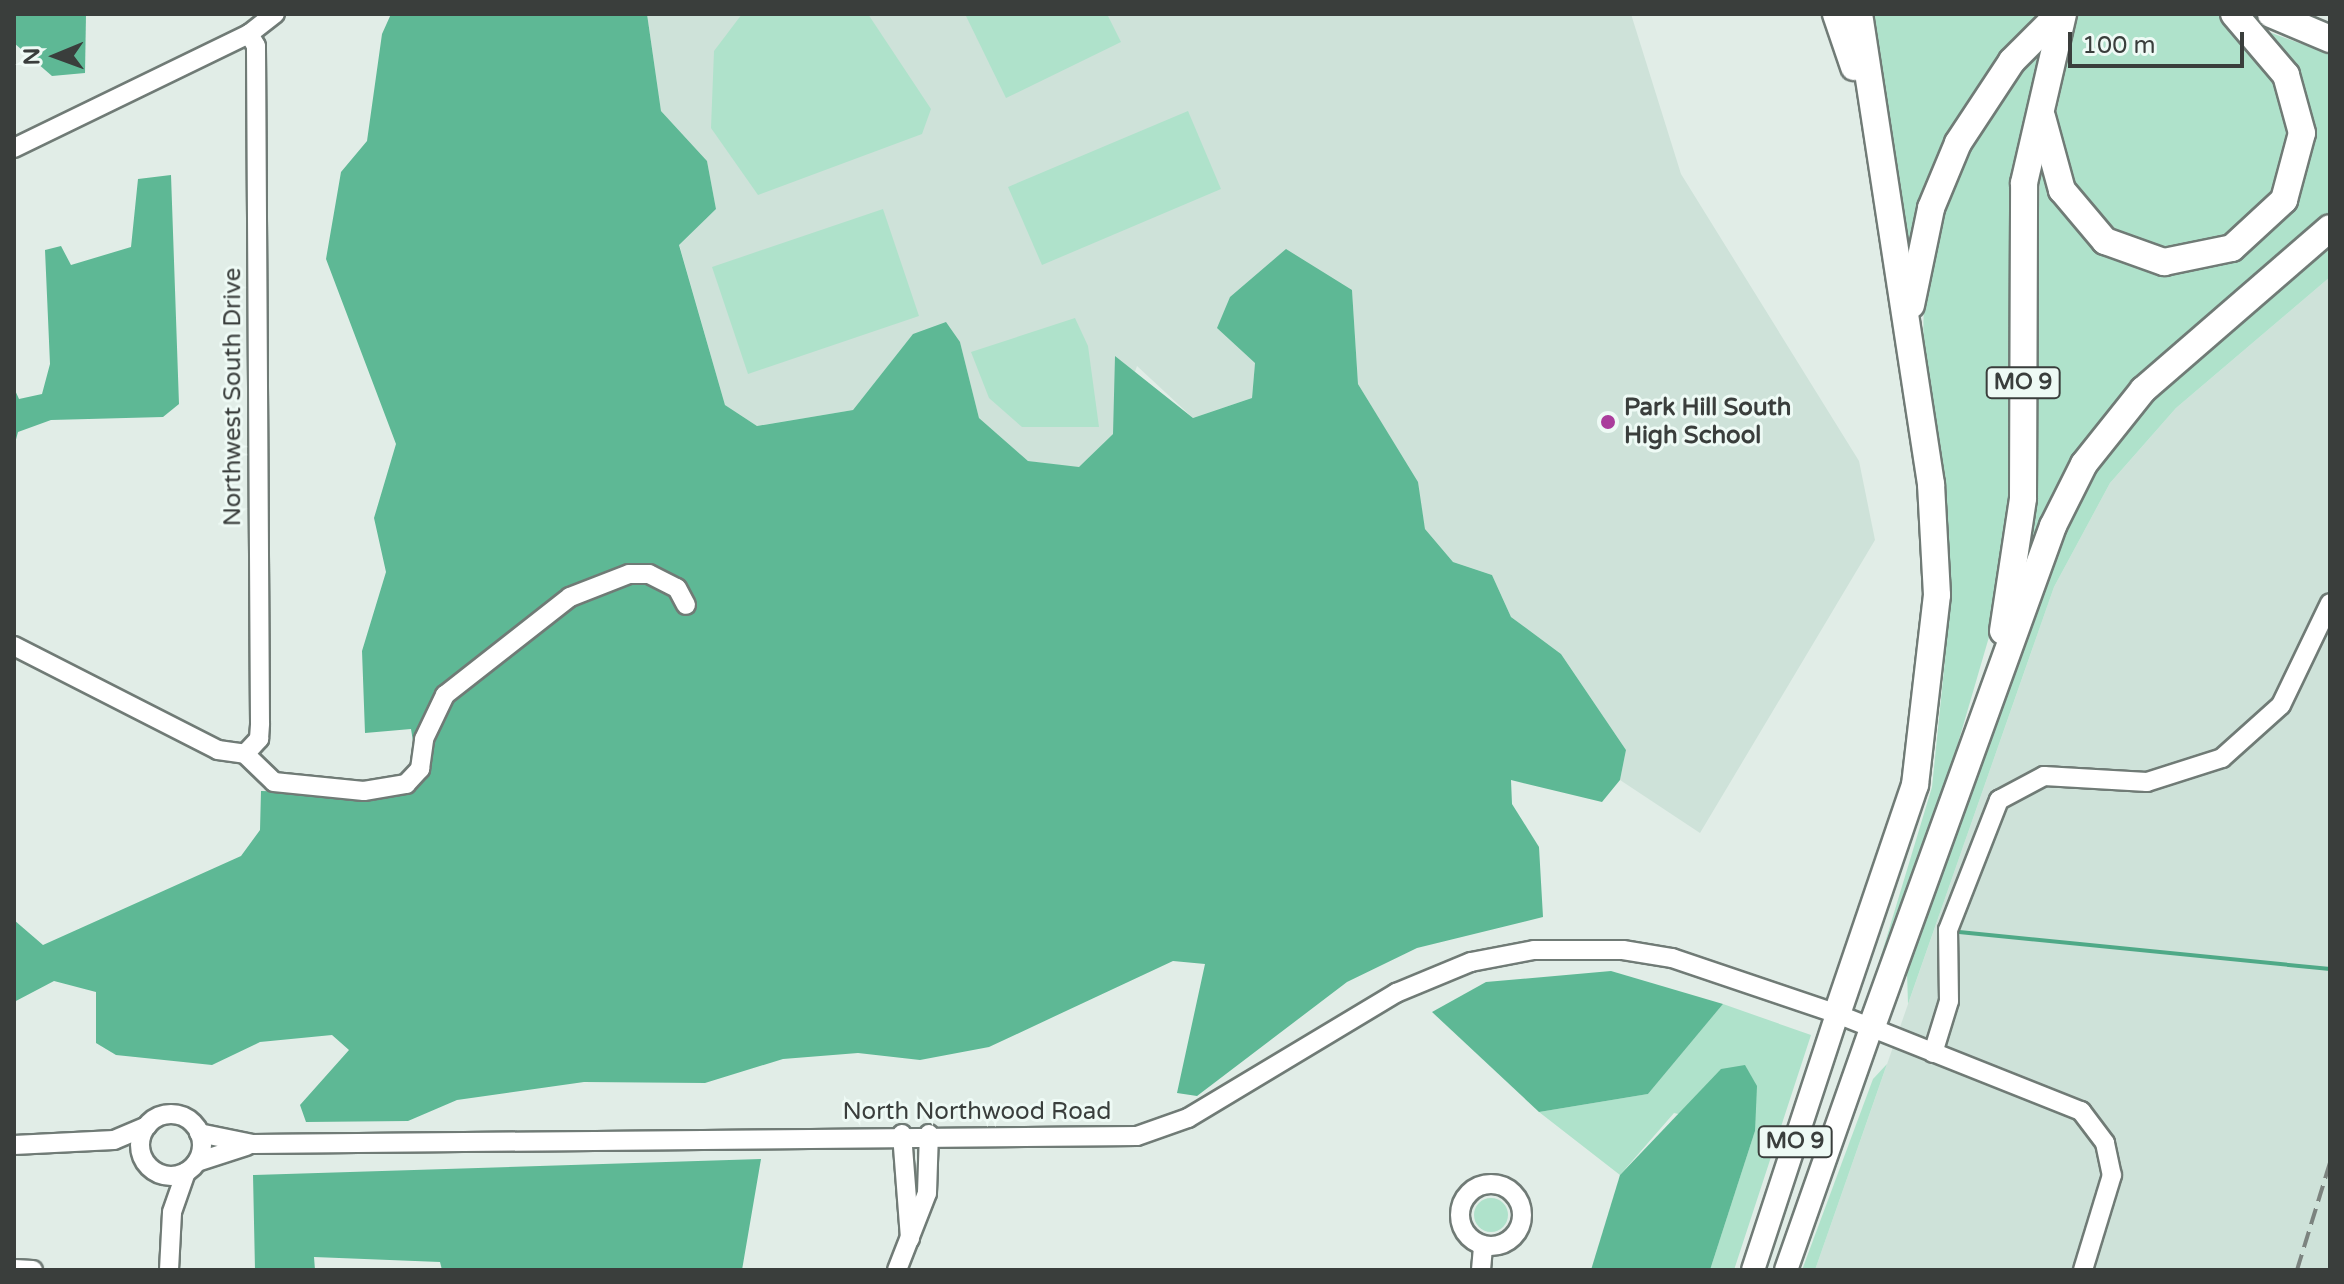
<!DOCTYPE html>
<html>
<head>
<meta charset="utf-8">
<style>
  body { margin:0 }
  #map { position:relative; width:2344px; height:1284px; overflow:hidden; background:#e1ede7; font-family:"Varela Round",sans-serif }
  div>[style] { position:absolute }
  .built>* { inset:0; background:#cee2d9 }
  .green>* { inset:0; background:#afe2cb }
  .round { border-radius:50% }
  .forest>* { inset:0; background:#5eb895 }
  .stream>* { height:4px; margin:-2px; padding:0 2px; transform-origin:2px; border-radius:2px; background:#4fa987 }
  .roads { filter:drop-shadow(2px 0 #707b76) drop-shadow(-2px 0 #707b76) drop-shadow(0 2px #707b76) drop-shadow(0 -2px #707b76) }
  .minor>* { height:18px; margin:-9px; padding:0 9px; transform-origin:9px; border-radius:9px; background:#fff }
  .minor>.ring { margin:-9px; padding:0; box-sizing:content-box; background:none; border:18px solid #fff; border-radius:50% }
  .major>* { height:22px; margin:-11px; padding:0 11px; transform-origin:11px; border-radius:11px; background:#fff }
  .highway>* { height:26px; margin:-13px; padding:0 13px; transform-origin:13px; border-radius:13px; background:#fff }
  .rail>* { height:4px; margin-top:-2px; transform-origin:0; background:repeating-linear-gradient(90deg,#7c837f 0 16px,transparent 0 24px) }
  .dots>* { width:22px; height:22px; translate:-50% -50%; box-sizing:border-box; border:4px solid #eefaf5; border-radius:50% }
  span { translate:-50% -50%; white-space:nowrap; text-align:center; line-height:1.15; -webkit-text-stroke:6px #eefaf5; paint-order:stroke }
  .shield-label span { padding:2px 6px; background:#eefaf5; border:2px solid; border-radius:6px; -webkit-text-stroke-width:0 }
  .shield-label { font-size:22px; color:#3a3e3c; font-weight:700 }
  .street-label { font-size:24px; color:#3a3e3c }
  .poi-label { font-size:24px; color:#3a3e3c; font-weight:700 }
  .left { translate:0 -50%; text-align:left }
  .frame { position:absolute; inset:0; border:16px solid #3a3e3c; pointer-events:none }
  .north { position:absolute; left:16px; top:16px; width:80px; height:80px; -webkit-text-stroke:6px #eefaf5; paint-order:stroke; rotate:269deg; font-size:22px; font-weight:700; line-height:32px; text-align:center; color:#3a3e3c }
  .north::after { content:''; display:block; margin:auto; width:28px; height:36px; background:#3a3e3c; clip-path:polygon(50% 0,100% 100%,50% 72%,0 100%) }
  .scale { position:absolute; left:2068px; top:32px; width:176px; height:36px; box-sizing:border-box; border:4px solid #3a3e3c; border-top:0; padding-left:10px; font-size:24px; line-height:28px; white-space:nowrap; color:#3a3e3c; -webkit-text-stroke:6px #eefaf5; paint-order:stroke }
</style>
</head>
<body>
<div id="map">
  <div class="built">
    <i style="clip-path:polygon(647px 14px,1631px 14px,1681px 174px,1859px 461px,1875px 540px,1700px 833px,1620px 780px,1626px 750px,1561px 654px,1511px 617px,1492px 575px,1453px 562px,1425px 529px,1417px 482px,1358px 384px,1352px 290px,1255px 363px,1252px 398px,1193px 418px,1137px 366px,1113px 434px,1079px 468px,1028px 461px,979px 418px,960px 342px,913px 335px,853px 410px,757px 426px,725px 405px,679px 244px,716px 209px,707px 161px,661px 111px)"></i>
    <i style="clip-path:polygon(2330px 277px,2330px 1270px,1815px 1270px,2054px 587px,2110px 483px,2176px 408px)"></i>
  </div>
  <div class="green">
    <i style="clip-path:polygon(742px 14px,868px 14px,931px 109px,922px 134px,758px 195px,711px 128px,714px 51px)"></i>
    <i style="clip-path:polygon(965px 14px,1107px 14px,1121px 42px,1006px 98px)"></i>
    <i style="clip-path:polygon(1866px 14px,2052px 14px,2021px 153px,2013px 505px,1996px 613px,1949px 774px,1871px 989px,1932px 787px,1945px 660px,1947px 602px,1923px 351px,1924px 288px,1936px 226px,2008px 52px,1908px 283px)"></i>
    <i style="clip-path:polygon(2077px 14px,2218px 14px,2240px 29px,2280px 77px,2293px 160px,2264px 214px,2200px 252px,2131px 248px,2080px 209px,2053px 128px)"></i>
    <i style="clip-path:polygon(2266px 31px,2330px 54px,2330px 220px,2139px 386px,2023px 580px,2041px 159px,2058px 206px,2091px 243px,2183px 271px,2252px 248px,2301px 187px,2311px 138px,2293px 67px)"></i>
    <i style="clip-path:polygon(1188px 111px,1221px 189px,1042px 265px,1008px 187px)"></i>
    <i style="clip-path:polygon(883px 209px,919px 316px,748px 374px,712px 267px)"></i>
    <i style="clip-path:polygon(2330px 240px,2330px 277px,2176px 408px,2110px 483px,2054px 587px,1908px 1004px,1907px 972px,2076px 498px,2127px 421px)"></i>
    <i style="clip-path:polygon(1075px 318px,1088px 346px,1099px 427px,1022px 427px,989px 398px,971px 352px)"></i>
    <i style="clip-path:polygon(1723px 1004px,1811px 1035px,1734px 1270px,1710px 1270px,1755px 1131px,1674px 1113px,1620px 1175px,1539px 1112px,1648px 1094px)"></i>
    <i style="clip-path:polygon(1887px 1064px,1815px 1270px,1802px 1270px,1873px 1079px)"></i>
    <i class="round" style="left:1474px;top:1198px;width:34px;height:34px"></i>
  </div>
  <div class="forest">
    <i style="clip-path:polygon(14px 14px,86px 14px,85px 73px,52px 76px,14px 43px)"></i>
    <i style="clip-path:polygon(391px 14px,647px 14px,661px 111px,707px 161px,716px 209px,679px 245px,725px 405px,757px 426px,853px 410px,913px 334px,946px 322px,960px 342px,979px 418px,1028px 461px,1079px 467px,1113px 434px,1115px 356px,1193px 418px,1252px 398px,1255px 363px,1217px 328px,1230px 297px,1286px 249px,1352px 290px,1358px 384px,1418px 482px,1425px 529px,1453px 562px,1492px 575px,1511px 617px,1561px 654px,1626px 750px,1620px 780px,1602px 802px,1511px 780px,1512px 804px,1539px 847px,1543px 917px,1417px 948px,1347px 982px,1197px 1096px,1177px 1093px,1205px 964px,1173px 961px,989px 1047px,920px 1060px,858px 1053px,783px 1059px,705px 1083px,584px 1082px,457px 1100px,408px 1121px,306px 1122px,300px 1105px,349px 1050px,332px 1035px,260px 1042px,212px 1065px,116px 1055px,96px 1043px,96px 992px,54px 981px,14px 1002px,14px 920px,43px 945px,241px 856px,260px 830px,261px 791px,408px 794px,420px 785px,411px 729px,365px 733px,362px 651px,386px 572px,374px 518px,396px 444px,326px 259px,341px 172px,367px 141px,382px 34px)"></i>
    <i style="clip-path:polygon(171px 175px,179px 404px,163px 417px,51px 420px,18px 432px,14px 447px,14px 388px,19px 399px,42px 394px,50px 364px,45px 250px,61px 246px,71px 265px,131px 247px,138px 179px)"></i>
    <i style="clip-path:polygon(1611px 971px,1723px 1004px,1648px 1094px,1539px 1112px,1432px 1012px,1486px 982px)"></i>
    <i style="clip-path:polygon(1745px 1065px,1757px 1086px,1755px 1131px,1710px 1270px,1591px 1270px,1620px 1175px,1721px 1069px)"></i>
    <i style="clip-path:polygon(761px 1159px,742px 1270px,442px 1270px,440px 1262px,314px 1257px,315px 1270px,255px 1270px,253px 1175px)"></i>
  </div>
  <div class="stream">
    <i style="left:1959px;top:932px;width:373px;rotate:5.7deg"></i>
  </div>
  <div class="roads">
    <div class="minor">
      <i style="left:14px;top:148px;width:261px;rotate:-25.9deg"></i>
      <i style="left:249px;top:34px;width:33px;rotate:-38deg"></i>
      <i style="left:14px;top:646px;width:229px;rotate:27deg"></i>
      <i style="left:218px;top:750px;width:27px;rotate:8deg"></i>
      <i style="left:245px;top:754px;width:21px;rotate:-47deg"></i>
      <i style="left:259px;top:739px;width:16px;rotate:-86deg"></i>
      <i style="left:260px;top:723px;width:677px;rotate:-90.34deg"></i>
      <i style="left:256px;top:46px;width:14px;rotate:-120deg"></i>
      <i style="left:245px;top:754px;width:40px;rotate:44deg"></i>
      <i style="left:274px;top:782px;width:90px;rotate:5.7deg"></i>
      <i style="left:364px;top:791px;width:43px;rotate:-9.5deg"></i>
      <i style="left:406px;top:784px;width:21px;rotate:-47deg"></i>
      <i style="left:420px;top:769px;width:30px;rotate:-82deg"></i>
      <i style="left:424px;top:739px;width:49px;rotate:-64.5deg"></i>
      <i style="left:445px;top:695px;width:159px;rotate:-38.1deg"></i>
      <i style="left:570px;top:597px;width:63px;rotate:-21.3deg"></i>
      <i style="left:629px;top:574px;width:20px"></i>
      <i style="left:649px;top:574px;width:31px;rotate:27deg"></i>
      <i style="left:677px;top:588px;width:19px;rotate:62deg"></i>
      <i style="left:1933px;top:1053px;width:54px;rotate:-72.9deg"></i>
      <i style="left:1949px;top:1001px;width:71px;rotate:-90.8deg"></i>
      <i style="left:1948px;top:930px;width:140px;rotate:-68.6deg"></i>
      <i style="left:1999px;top:800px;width:51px;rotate:-28.1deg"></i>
      <i style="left:2044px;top:776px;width:103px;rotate:3.3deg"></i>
      <i style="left:2147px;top:782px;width:79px;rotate:-17.7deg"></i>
      <i style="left:2222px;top:758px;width:79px;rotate:-41.9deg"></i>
      <i style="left:2281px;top:705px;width:113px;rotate:-64.3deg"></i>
      <i class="ring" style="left:140px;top:1114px;width:44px;height:44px"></i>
      <i style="left:199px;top:1133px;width:55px;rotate:11.5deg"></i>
      <i style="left:253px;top:1144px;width:884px;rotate:-0.52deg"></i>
      <i style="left:1137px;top:1136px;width:54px;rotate:-19.4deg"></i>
      <i style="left:1188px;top:1118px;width:243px;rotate:-31deg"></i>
      <i style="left:1396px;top:993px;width:81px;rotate:-22.5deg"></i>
      <i style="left:1471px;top:962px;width:64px;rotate:-10.8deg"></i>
      <i style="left:1534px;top:950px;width:89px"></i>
      <i style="left:1623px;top:950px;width:50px;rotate:9.3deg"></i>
      <i style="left:1672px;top:958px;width:174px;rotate:18.7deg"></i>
      <i style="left:1837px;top:1014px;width:263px;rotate:21.7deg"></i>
      <i style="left:2081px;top:1111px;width:40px;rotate:53deg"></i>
      <i style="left:2105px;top:1143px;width:33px;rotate:78deg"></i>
      <i style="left:2112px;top:1175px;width:99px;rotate:107deg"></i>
      <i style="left:902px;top:1134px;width:105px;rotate:85.6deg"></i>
      <i style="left:14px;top:1145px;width:100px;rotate:-2.9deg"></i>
      <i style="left:114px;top:1140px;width:36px;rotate:-23deg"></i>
      <i style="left:197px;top:1162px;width:52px;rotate:-18.1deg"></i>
      <i class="ring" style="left:1460px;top:1184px;width:44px;height:44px"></i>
      <i style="left:14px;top:1269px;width:19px;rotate:3deg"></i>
      <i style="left:169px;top:1270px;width:58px;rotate:-87deg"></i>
      <i style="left:172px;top:1212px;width:42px;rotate:-70.7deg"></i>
      <i style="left:897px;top:1270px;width:83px;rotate:-68.7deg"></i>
      <i style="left:927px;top:1193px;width:59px;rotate:-88.1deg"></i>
      <i style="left:1481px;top:1270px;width:25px;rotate:-85deg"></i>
    </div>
    <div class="major">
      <i style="left:1753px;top:1270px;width:269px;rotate:-71.8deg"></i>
      <i style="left:1786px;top:1270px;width:259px;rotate:-70.6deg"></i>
    </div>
    <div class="highway">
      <i style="left:1836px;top:14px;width:56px;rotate:71.2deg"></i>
      <i style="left:2271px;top:14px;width:64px;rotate:23deg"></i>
      <i style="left:2042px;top:117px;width:76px;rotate:74.7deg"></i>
      <i style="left:2062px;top:190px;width:67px;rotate:49.9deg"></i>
      <i style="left:2105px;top:241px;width:63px;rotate:19.6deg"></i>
      <i style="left:2164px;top:262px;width:69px;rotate:-11.6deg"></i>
      <i style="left:2232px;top:248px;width:71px;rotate:-42.7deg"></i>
      <i style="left:2284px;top:200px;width:69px;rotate:-75deg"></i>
      <i style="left:2302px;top:133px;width:60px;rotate:-105.4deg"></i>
      <i style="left:2286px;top:75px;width:80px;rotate:-130.4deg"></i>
      <i style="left:1911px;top:305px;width:99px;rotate:-78.3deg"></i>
      <i style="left:1931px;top:208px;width:70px;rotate:-67.4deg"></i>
      <i style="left:1958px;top:143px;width:98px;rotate:-56.6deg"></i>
      <i style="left:2012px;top:61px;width:66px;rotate:-45deg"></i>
      <i style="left:2003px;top:631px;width:134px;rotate:-81.4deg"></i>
      <i style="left:2023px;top:498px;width:315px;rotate:-89.8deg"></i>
      <i style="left:2024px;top:183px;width:173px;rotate:-77deg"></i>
      <i style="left:1837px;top:1014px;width:242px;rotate:-71.2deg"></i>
      <i style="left:1915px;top:785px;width:191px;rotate:-83.4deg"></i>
      <i style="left:1937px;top:595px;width:111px;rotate:-93.1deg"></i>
      <i style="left:1931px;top:484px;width:475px;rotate:-98.7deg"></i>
      <i style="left:1872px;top:1026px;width:532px;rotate:-70.1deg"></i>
      <i style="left:2053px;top:526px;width:69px;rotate:-63.4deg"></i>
      <i style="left:2084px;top:464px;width:95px;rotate:-51.4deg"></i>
      <i style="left:2143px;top:390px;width:247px;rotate:-40.9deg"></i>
    </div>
  </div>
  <div class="rail">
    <i style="left:2297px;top:1270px;width:112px;rotate:-72.9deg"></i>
  </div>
  <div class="dots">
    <i style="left:1608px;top:422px;background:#aa3d9c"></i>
  </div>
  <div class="shield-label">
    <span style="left:2023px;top:383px">MO 9</span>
    <span style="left:1795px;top:1142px">MO 9</span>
  </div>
  <div class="street-label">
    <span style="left:233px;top:397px;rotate:-90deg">Northwest South Drive</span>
    <span style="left:977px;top:1112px">North Northwood Road</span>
  </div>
  <div class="poi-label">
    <span class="left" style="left:1624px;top:422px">Park Hill South<br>High School</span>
  </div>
  <div class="frame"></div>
  <div class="north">N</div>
  <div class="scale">100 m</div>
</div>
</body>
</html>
